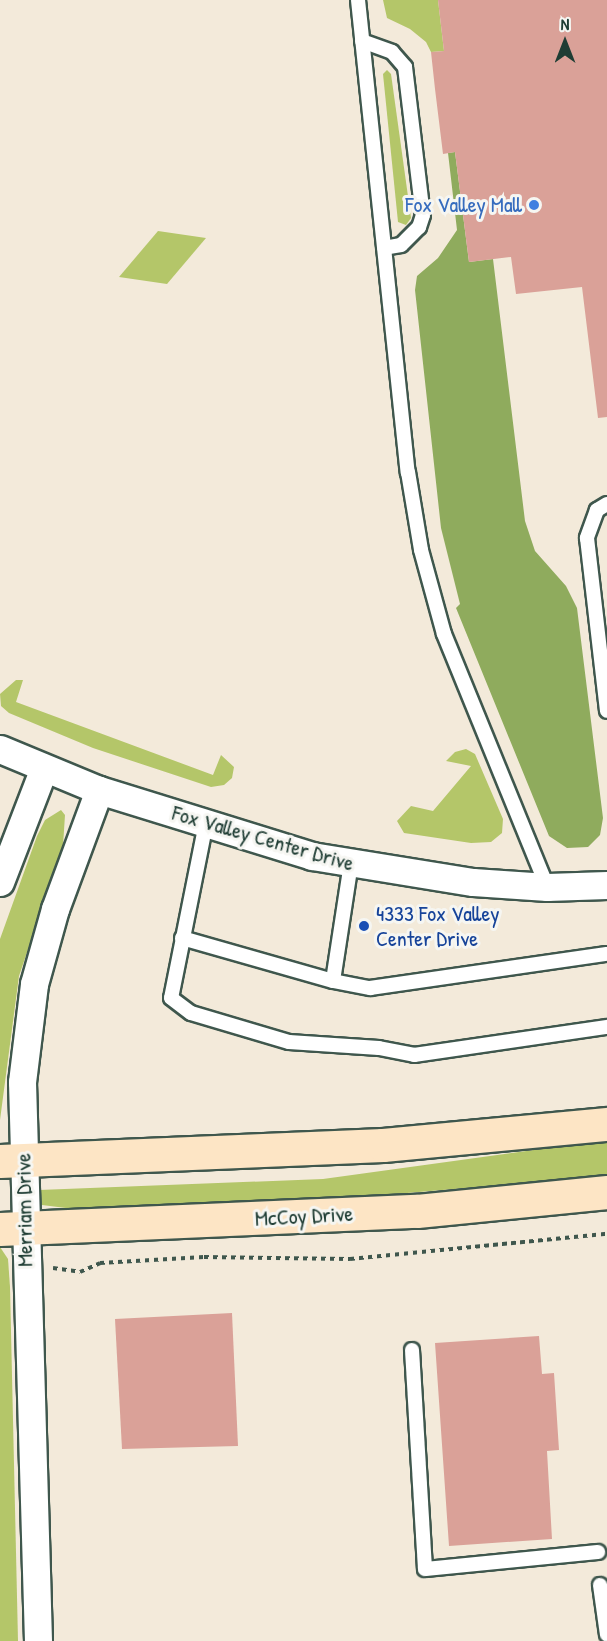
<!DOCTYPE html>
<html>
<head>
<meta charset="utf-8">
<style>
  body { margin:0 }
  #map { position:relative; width:607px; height:1641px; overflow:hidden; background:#f3eada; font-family:"Patrick Hand",sans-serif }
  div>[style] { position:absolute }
  .green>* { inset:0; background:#b4c669 }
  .forest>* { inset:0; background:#8fab5d }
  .building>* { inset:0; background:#daa198 }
  .path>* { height:4px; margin-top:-2px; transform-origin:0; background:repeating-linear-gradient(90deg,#3f574d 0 4.5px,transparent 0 9px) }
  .roads { filter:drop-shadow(2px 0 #3f574d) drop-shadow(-2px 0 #3f574d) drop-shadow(0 2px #3f574d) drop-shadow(0 -2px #3f574d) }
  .lane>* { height:14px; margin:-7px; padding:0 7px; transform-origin:7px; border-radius:7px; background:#fff }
  .street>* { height:27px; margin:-13.5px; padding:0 13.5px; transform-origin:13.5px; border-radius:13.5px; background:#fff }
  .secondary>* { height:33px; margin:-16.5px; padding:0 16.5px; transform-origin:16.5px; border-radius:16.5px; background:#fde5c5 }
  .dots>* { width:16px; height:16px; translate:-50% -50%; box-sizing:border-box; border:3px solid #f6f6f2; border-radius:50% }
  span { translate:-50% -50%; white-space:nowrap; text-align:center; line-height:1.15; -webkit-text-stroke:6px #f6f6f2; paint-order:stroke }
  .shop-label { font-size:22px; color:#366cbe }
  .right { translate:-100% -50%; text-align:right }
  .street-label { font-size:22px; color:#1f3d34 }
  .transit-label { font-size:22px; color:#164399 }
  .left { translate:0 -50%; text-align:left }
  .north { position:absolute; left:535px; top:12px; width:60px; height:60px; -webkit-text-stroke:4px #f6f6f2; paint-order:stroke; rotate:0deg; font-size:16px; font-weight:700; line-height:24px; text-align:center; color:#1f3d34 }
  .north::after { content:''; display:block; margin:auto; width:21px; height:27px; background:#1f3d34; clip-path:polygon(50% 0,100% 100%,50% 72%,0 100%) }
</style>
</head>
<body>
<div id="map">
  <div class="green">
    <i style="clip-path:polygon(383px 0,438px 0,444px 51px,431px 52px,426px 42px,410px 29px,387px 18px)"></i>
    <i style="clip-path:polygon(387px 70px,391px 74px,411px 218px,406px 225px,398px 222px,383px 74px)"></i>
    <i style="clip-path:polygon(158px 231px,206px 238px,167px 284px,119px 277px)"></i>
    <i style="clip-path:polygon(16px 680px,23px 680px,16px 702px,213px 775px,221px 755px,234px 767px,232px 778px,224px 785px,211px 787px,93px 748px,9px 713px,1px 706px,0 694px)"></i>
    <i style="clip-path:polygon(466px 749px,475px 754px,503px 819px,502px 833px,491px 842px,471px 843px,404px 833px,397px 821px,411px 806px,433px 811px,471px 766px,446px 761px,455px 752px)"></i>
    <i style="clip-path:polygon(61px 810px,65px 815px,63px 846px,19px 976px,0 1120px,0 939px,37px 836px,45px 820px)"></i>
    <i style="clip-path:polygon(607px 1140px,607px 1176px,325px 1200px,74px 1209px,34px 1204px,34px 1193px,39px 1190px,323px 1179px)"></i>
    <i style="clip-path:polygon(0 1247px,8px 1259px,10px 1287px,18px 1641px,0 1641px)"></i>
  </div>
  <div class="forest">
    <i style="clip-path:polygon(455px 152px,469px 262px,493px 259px,525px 521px,535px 551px,566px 586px,577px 608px,603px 818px,600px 835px,588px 847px,567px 848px,549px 836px,456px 608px,460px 604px,441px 528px,415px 290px,417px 276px,438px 258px,457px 230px,448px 153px)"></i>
  </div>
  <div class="building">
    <i style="clip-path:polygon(438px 0,607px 0,607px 417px,598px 418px,582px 287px,516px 294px,511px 257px,469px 262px,455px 152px,443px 154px,435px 89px,431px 52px,444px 51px)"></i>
    <i style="clip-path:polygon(232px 1313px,238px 1446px,122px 1449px,115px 1319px)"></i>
    <i style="clip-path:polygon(539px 1336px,542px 1374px,554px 1373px,559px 1450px,547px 1451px,552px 1539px,449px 1546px,435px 1343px)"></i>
  </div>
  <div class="path">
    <i style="left:53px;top:1268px;width:27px;rotate:8deg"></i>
    <i style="left:80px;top:1272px;width:22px;rotate:-24deg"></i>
    <i style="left:100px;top:1263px;width:104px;rotate:-3.3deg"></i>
    <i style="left:204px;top:1257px;width:146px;rotate:0.8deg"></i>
    <i style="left:350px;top:1259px;width:258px;rotate:-5.6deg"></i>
  </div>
  <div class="roads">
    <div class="lane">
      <i style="left:358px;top:0;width:475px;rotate:84deg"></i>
      <i style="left:408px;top:472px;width:79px;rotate:80.5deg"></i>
      <i style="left:421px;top:550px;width:87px;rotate:74.7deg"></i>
      <i style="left:444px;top:634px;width:273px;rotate:67.8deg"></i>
      <i style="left:362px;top:41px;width:32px;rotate:20deg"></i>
      <i style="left:392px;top:52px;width:20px;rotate:49deg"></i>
      <i style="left:405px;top:67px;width:149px;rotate:83.1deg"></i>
      <i style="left:423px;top:215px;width:13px;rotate:108deg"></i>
      <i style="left:419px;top:227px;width:25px;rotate:135deg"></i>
      <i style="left:401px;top:245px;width:17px;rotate:170deg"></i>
      <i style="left:607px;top:504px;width:12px;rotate:149deg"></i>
      <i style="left:597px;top:510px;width:30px;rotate:110deg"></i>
      <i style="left:587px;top:538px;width:174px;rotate:83.4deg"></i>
      <i style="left:206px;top:823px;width:178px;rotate:101.3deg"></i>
      <i style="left:171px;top:998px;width:25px;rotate:37deg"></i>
      <i style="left:191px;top:1013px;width:102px;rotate:16.5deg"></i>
      <i style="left:289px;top:1042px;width:90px;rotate:3.8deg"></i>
      <i style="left:379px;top:1048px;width:36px;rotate:11deg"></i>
      <i style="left:414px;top:1055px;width:195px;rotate:-8.3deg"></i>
      <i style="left:351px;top:863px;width:119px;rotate:98.7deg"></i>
      <i style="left:333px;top:981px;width:38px;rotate:11deg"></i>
      <i style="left:370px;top:988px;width:239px;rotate:-8.2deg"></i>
      <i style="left:182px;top:938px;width:157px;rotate:15.9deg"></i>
      <i style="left:412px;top:1350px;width:219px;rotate:86.6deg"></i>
      <i style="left:425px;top:1569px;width:174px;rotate:-5.6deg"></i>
      <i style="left:600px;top:1585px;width:50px;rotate:82deg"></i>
    </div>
    <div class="street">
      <i style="left:0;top:749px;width:107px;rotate:22.5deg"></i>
      <i style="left:99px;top:790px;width:223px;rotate:17.2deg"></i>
      <i style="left:312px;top:856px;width:163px;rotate:9.2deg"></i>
      <i style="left:473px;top:882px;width:74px;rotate:3.9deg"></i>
      <i style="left:547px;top:887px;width:60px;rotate:-1.9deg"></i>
      <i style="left:0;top:882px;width:122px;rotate:-68.9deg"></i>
      <i style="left:38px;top:1641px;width:559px;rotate:-91.64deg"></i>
      <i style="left:22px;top:1082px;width:99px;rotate:-83deg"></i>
      <i style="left:34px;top:984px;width:78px;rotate:-74.4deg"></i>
      <i style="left:55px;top:909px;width:127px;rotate:-69.7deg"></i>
    </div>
    <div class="secondary">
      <i style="left:0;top:1161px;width:383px;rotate:-2.4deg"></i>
      <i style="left:383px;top:1145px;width:225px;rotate:-5.4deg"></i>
      <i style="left:0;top:1229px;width:417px;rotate:-2.5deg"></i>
      <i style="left:417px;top:1211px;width:191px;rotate:-5.7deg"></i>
    </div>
  </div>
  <div class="dots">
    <i style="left:534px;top:205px;background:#3f7fe0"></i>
    <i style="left:364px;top:926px;background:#1a4fb4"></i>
  </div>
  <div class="shop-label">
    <span class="right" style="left:522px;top:205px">Fox Valley Mall</span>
  </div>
  <div class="street-label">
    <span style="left:263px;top:838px;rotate:16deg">Fox Valley Center Drive</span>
    <span style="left:24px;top:1210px;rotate:-91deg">Merriam Drive</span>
    <span style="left:304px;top:1216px;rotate:-3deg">McCoy Drive</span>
  </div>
  <div class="transit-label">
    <span class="left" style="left:376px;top:926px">4333 Fox Valley<br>Center Drive</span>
  </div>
  <div class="north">N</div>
</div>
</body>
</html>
